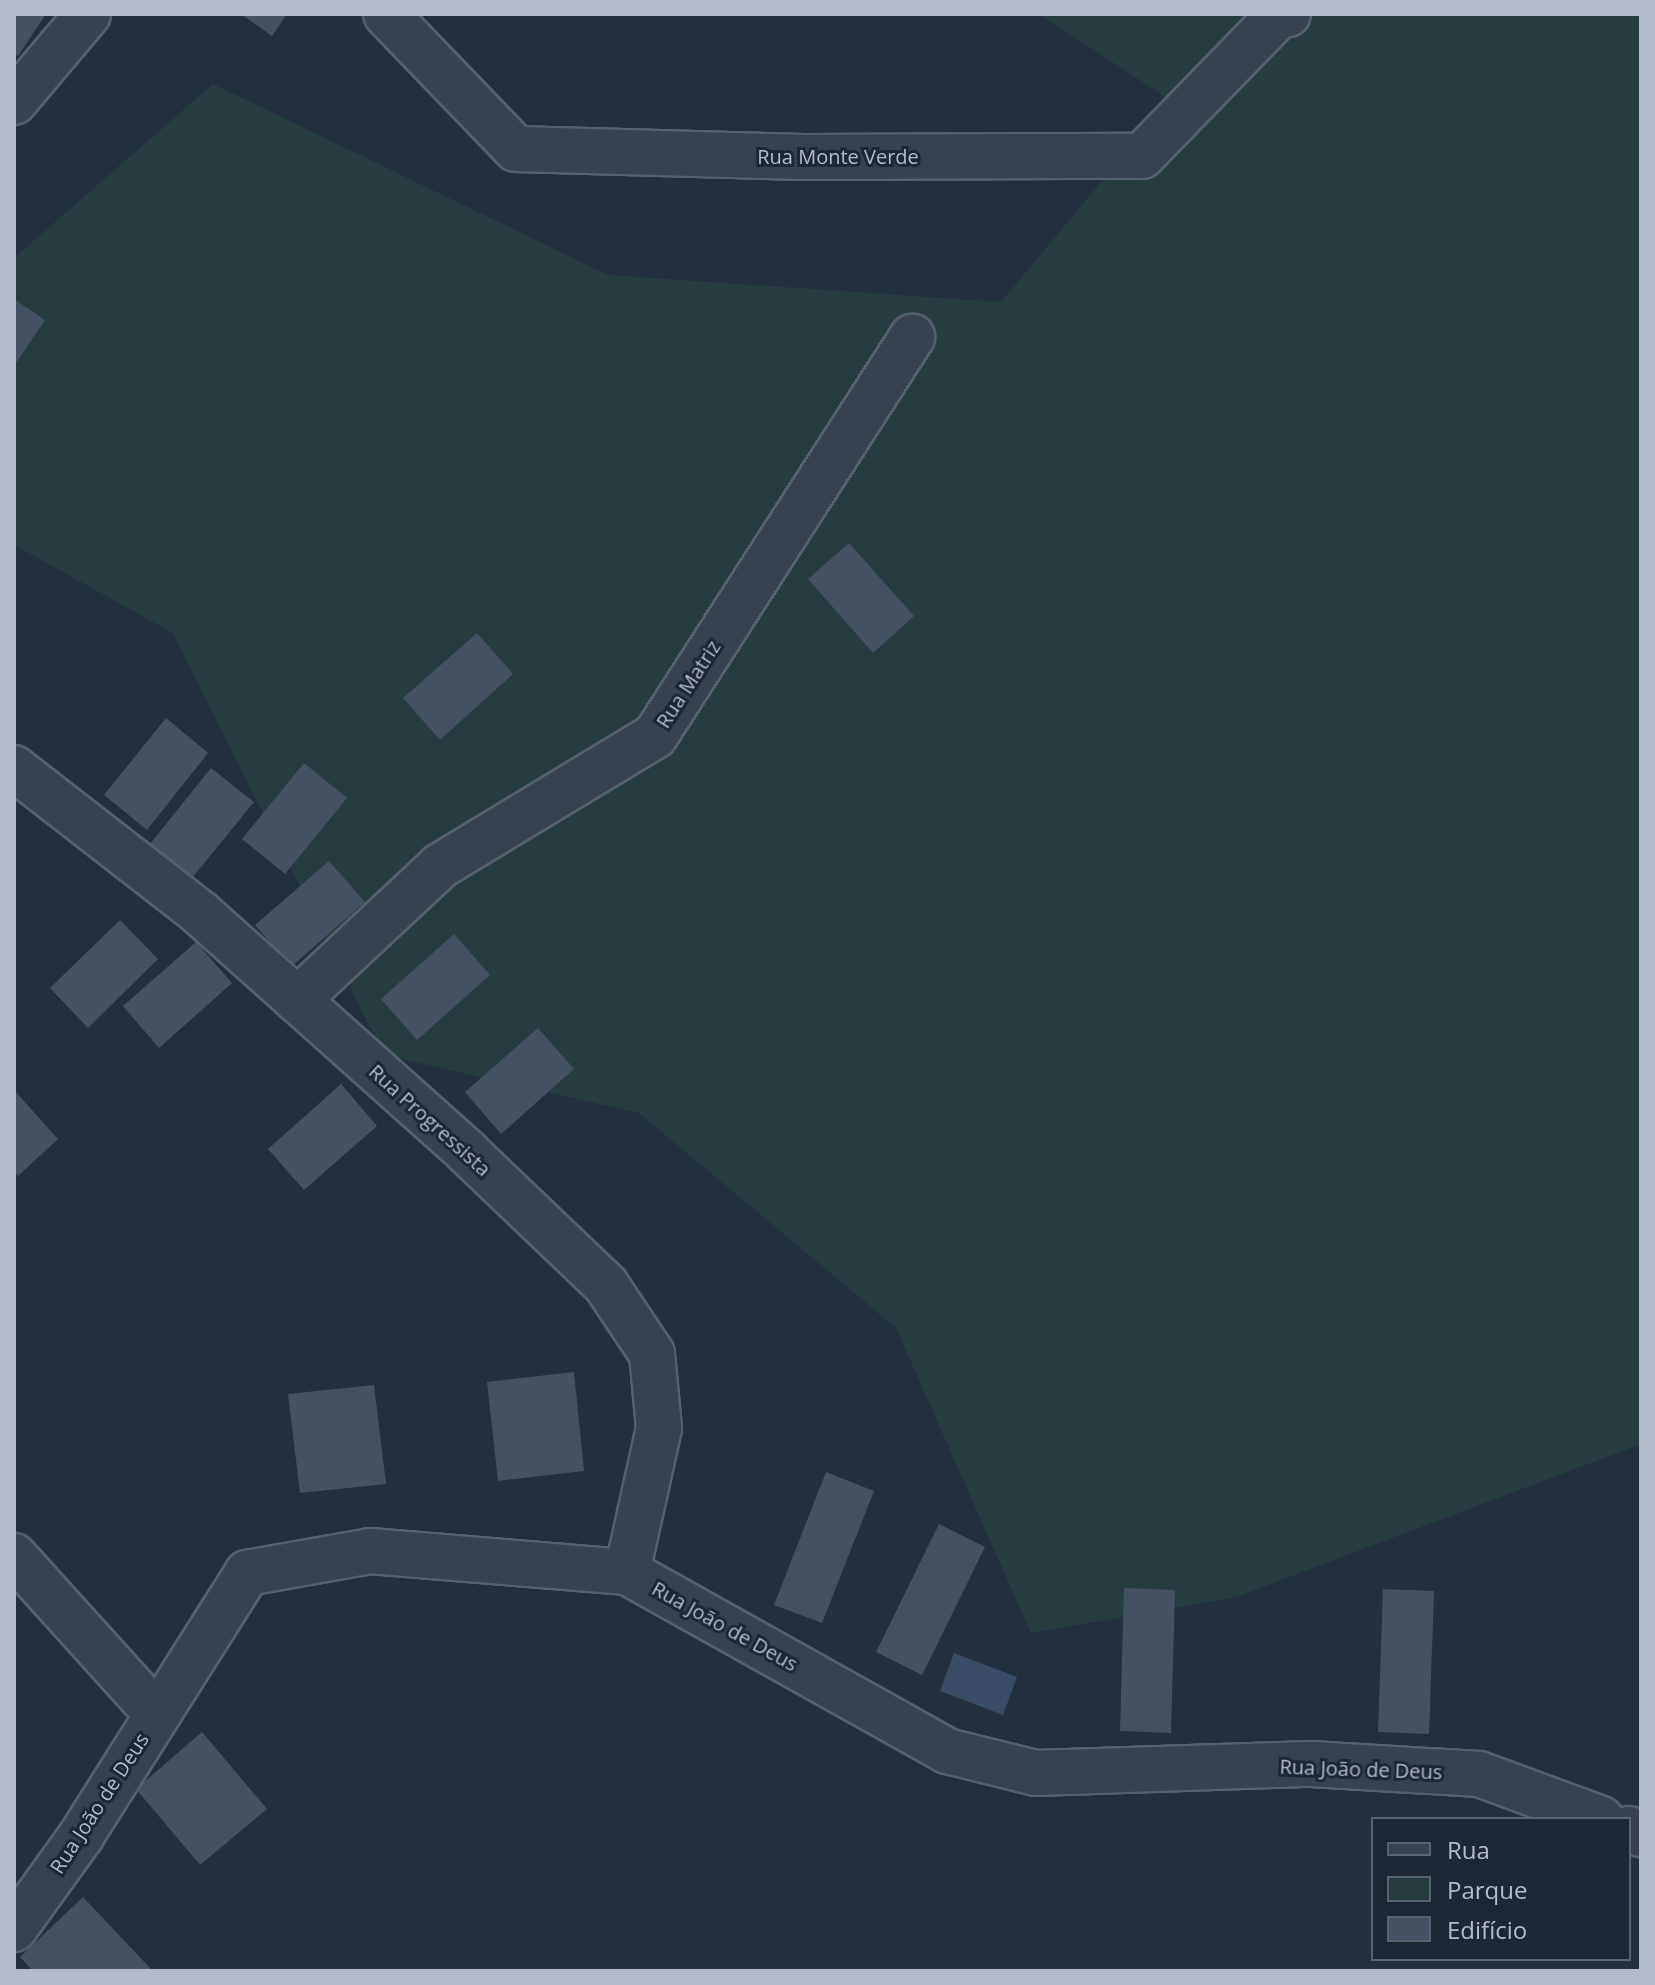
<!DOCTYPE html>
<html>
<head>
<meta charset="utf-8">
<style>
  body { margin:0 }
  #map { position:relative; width:1655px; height:1985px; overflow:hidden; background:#242f3e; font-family:"Open Sans",sans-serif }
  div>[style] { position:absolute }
  .green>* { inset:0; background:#263c3f }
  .water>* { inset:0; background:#394c67 }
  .building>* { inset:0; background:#455162 }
  .roads { filter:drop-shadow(2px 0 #565f6c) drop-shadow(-2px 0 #565f6c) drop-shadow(0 2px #565f6c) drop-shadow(0 -2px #565f6c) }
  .minor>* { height:44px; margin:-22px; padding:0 22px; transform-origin:22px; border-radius:22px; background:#38414e }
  span { translate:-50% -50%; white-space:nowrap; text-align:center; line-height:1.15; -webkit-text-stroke:6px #1d2633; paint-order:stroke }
  .street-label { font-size:20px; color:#b4bcc9 }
  .frame { position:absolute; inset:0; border:16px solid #b4bcc9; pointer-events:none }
  .legend { position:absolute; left:1371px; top:1817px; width:260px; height:144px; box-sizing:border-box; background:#1d2633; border:2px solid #59626f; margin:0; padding:10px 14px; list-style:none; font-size:24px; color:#b4bcc9 }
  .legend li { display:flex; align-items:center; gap:16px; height:40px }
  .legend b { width:40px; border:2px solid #59626f }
</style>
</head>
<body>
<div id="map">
  <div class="green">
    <i style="clip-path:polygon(1026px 14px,1641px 14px,1641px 1444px,1236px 1597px,1031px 1633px,896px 1328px,639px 1113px,384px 1055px,173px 633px,14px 545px,14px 258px,213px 84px,608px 275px,1001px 302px,1170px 100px,1039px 14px)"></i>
  </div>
  <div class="water">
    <i style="clip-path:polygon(954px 1653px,1017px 1677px,1003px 1715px,940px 1691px)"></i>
  </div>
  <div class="building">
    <i style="clip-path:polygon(14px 14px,46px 14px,18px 56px,14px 53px)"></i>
    <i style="clip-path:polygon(241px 14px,287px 14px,272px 36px)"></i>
    <i style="clip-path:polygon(14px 299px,45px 320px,14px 366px)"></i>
    <i style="clip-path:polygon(849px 543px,914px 616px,873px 653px,808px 579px)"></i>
    <i style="clip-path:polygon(477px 633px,513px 674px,440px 740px,403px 698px)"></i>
    <i style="clip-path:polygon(166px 718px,208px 753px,147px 830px,104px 795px)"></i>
    <i style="clip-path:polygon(304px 763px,347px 798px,285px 874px,242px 839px)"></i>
    <i style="clip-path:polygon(211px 768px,254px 802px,192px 878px,150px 844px)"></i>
    <i style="clip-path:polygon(329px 861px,365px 902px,291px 967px,255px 925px)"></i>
    <i style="clip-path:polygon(120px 920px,158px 959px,88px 1028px,50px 988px)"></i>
    <i style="clip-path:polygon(454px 934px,490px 975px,417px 1040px,381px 999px)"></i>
    <i style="clip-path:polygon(196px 942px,232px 983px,159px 1048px,123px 1006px)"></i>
    <i style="clip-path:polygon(538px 1028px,574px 1069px,501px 1134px,465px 1092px)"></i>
    <i style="clip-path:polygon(341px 1084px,377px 1126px,304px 1190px,268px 1149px)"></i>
    <i style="clip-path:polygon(14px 1090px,58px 1139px,18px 1176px,14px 1172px)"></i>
    <i style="clip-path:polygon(574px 1372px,584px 1471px,498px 1481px,487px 1382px)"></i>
    <i style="clip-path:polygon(374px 1385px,386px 1484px,300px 1493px,288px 1394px)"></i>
    <i style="clip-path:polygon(826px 1472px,874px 1491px,822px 1623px,774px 1605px)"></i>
    <i style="clip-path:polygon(939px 1524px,985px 1547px,922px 1675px,876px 1652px)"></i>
    <i style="clip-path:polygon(1124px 1588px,1175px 1590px,1171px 1733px,1120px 1731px)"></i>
    <i style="clip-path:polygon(1383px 1589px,1434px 1591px,1429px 1734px,1378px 1732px)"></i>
    <i style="clip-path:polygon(202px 1732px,267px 1809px,200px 1865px,136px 1789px)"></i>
    <i style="clip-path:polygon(83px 1897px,151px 1969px,149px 1971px,33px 1971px,20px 1957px)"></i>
  </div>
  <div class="roads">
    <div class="minor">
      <i style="left:386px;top:14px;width:187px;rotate:46.1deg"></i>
      <i style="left:516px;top:149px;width:287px;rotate:1.6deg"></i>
      <i style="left:803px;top:157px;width:339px;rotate:-0.2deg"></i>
      <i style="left:1142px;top:156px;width:195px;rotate:-45.8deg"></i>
      <i style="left:1278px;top:16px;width:10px;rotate:-11deg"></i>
      <i style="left:14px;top:102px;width:115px;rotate:-49.9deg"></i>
      <i style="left:14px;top:768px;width:236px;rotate:37.9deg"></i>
      <i style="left:200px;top:913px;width:360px;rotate:41.8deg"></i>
      <i style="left:468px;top:1153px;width:191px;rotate:43.7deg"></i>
      <i style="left:606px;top:1285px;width:83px;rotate:56.3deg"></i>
      <i style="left:652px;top:1354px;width:74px;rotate:84.6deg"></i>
      <i style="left:659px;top:1428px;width:148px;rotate:102.5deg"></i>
      <i style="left:297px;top:1000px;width:196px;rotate:-43.1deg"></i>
      <i style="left:440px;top:866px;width:251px;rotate:-31.2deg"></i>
      <i style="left:655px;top:736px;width:475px;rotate:-57.2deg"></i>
      <i style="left:14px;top:1556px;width:213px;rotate:47.9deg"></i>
      <i style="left:1629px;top:1829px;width:13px;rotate:23deg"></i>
      <i style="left:14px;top:1929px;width:115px;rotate:-54.2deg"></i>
      <i style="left:81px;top:1836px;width:311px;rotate:-57.7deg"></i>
      <i style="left:247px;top:1573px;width:125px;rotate:-10.1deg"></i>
      <i style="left:370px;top:1551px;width:258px;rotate:4.7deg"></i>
      <i style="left:627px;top:1572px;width:367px;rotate:29.2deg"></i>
      <i style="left:947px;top:1751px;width:92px;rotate:13.9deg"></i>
      <i style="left:1036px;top:1773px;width:275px;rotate:-1.9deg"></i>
      <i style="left:1311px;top:1764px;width:168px;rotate:3.4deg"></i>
      <i style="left:1479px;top:1774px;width:130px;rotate:20.2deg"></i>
    </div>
  </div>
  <div class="street-label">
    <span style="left:838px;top:156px">Rua Monte Verde</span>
    <span style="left:688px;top:684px;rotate:-57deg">Rua Matriz</span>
    <span style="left:430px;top:1120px;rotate:42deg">Rua Progressista</span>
    <span style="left:725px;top:1626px;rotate:29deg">Rua João de Deus</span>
    <span style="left:1361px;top:1769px;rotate:2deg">Rua João de Deus</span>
    <span style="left:99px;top:1803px;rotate:-57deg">Rua João de Deus</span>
  </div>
  <div class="frame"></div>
  <ul class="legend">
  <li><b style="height:10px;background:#38414e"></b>Rua</li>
  <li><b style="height:22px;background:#263c3f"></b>Parque</li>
  <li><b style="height:22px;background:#455162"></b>Edifício</li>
  </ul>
</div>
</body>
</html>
